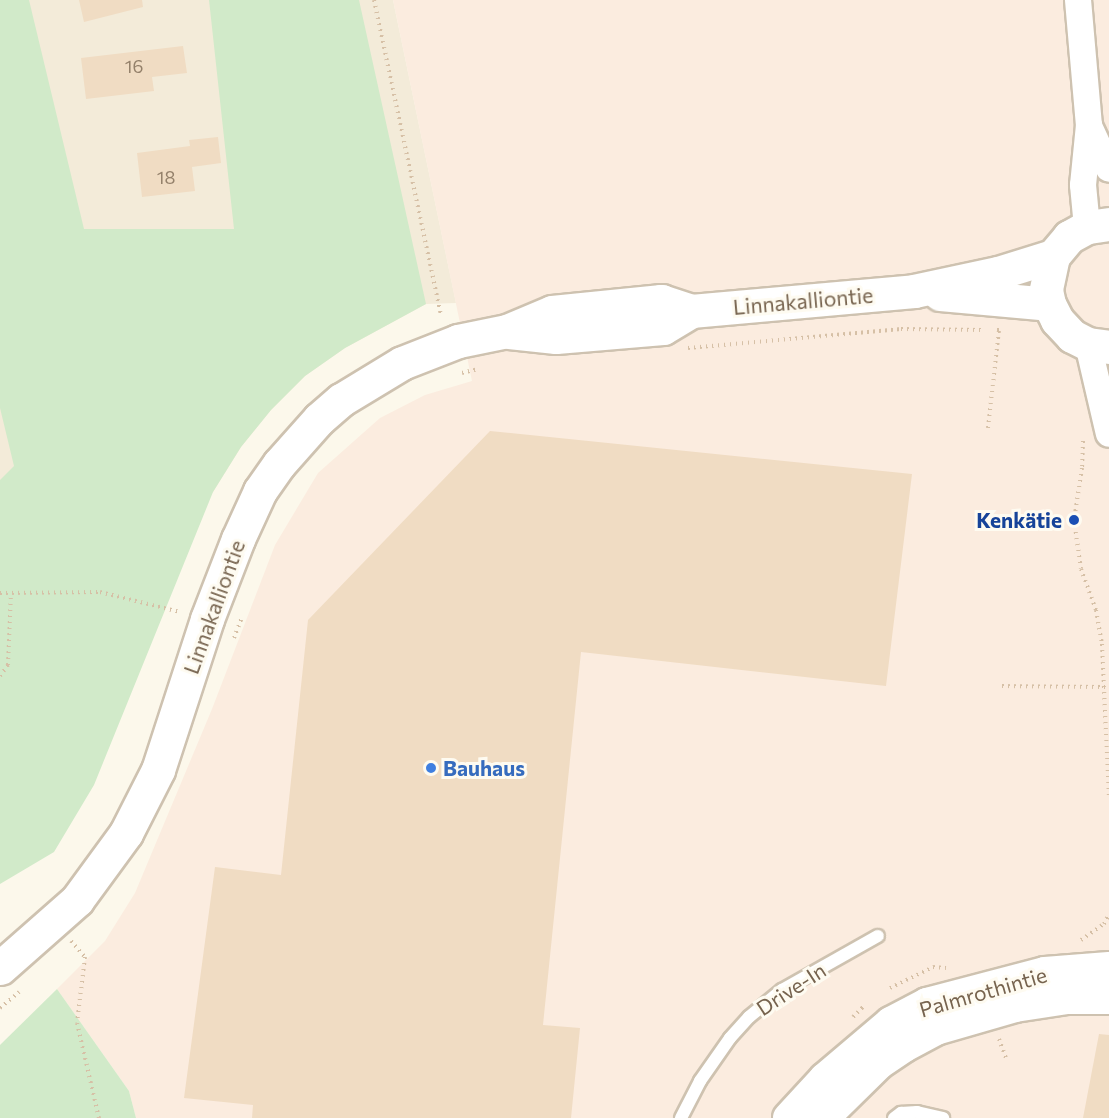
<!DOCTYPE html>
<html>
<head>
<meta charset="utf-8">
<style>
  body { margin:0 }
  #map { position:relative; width:1109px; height:1118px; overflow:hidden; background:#fcf8eb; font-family:Commissioner,sans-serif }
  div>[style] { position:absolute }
  .residential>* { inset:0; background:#f3ebd9 }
  .commercial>* { inset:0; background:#fbecdf }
  .green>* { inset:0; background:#d1eac9 }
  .building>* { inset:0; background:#f0dcc3 }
  .path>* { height:4px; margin-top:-2px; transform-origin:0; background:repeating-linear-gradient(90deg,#d6c0a6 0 1.5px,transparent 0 6px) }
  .roads { filter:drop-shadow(2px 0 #cec2b0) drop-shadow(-2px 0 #cec2b0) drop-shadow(0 2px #cec2b0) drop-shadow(0 -2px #cec2b0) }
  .service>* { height:12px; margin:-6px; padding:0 6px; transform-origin:6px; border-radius:6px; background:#fff }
  .minor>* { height:26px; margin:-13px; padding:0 13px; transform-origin:13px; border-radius:13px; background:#fff }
  .tertiary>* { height:32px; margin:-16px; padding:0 16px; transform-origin:16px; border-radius:16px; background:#fff }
  .secondary>* { height:33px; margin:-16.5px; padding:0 16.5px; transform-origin:16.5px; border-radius:16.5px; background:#fff }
  .dots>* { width:16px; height:16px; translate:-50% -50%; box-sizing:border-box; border:3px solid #fefbf1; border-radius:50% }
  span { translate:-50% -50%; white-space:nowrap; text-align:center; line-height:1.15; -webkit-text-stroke:6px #fefbf1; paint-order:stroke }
  .number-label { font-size:18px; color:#94816b }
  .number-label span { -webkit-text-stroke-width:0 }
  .street-label { font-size:21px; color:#76634e }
  .transit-label { font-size:21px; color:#164399; font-weight:700 }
  .right { translate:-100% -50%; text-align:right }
  .shop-label { font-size:21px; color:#366cbe; font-weight:700 }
  .left { translate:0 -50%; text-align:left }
</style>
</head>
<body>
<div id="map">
  <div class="residential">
    <i style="clip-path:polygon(0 0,393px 0,456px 303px,426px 304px,345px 348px,305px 376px,271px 410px,241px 447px,213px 492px,0 736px)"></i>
  </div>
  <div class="commercial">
    <i style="clip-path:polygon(393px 0,1109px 0,1109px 1118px,136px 1118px,129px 1091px,57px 989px,105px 941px,135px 893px,212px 709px,275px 545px,318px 473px,380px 418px,425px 395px,472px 381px)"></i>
  </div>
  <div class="green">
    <i style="clip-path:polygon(0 0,29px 0,84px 229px,234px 229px,209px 0,359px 0,426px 304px,345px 348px,305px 376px,271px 410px,241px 447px,213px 492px,94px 785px,54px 852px,0 884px,0 480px,14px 466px,0 408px)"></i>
    <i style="clip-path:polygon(57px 989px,129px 1091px,136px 1118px,0 1118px,0 1045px)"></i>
  </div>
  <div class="building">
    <i style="clip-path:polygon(79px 0,142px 0,143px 7px,84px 22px)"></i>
    <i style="clip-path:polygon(183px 46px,187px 73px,152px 77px,154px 91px,86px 99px,81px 58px)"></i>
    <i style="clip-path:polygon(218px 137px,221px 163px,192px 167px,195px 191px,142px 197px,137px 153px,190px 146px,189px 140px)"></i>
    <i style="clip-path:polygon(490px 431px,912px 474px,886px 686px,581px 652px,543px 1025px,580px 1028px,571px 1118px,252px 1118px,253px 1105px,184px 1098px,215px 867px,281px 875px,308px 620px)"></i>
    <i style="clip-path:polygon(1099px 1034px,1109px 1035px,1109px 1118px,1083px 1118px)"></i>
  </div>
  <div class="path">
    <i style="left:374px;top:0;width:323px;rotate:78deg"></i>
    <i style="left:688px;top:348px;width:214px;rotate:-5.1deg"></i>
    <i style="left:901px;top:329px;width:82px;rotate:0.7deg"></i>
    <i style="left:462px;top:373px;width:16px;rotate:-14deg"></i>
    <i style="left:988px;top:428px;width:99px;rotate:-83.6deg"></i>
    <i style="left:999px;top:330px;width:3px;rotate:180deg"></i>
    <i style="left:1083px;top:441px;width:27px;rotate:92deg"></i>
    <i style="left:1082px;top:468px;width:53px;rotate:98.7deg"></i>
    <i style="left:1074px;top:520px;width:49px;rotate:81.9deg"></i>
    <i style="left:1081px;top:569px;width:44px;rotate:69.9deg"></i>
    <i style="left:1096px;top:610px;width:35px;rotate:80deg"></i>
    <i style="left:1102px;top:644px;width:152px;rotate:87.4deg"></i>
    <i style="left:0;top:593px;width:100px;rotate:-0.6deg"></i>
    <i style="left:100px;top:592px;width:82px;rotate:14deg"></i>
    <i style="left:234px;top:638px;width:22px;rotate:-69deg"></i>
    <i style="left:0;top:676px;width:14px;rotate:-54deg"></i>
    <i style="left:8px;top:665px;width:72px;rotate:-87.6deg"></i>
    <i style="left:1002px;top:686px;width:103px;rotate:0.6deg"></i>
    <i style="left:1081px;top:940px;width:28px;rotate:-35deg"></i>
    <i style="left:1104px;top:924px;width:11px;rotate:-63deg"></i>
    <i style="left:71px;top:941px;width:21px;rotate:49deg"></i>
    <i style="left:85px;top:957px;width:66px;rotate:96.9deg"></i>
    <i style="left:77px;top:1023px;width:98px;rotate:77deg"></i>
    <i style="left:890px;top:988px;width:48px;rotate:-26deg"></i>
    <i style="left:933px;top:967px;width:13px;rotate:4deg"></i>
    <i style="left:0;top:1008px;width:25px;rotate:-40deg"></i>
    <i style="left:853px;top:1017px;width:16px;rotate:-45deg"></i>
    <i style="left:999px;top:1039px;width:20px;rotate:70deg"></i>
  </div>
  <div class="roads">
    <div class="service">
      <i style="left:681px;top:1118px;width:42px;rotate:-62.8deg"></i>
      <i style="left:700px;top:1081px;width:52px;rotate:-55.1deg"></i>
      <i style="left:730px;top:1038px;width:28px;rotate:-48deg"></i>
      <i style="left:749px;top:1017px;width:43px;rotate:-39.3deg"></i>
      <i style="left:782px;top:990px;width:110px;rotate:-29.4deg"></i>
      <i style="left:894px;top:1118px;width:9px;rotate:-36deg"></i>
      <i style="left:901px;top:1113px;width:16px;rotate:-4deg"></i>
      <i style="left:917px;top:1112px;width:27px;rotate:13deg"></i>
    </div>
    <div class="minor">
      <i style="left:1078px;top:0;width:125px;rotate:85deg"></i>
      <i style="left:1089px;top:125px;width:60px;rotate:95.7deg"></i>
      <i style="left:1083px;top:185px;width:42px;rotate:84.6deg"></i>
      <i style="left:1089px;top:126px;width:47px;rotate:65.1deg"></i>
      <i style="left:1088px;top:344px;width:92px;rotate:76.9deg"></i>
    </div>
    <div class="tertiary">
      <i style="left:789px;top:1118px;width:53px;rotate:-47.3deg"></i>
      <i style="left:825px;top:1079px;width:87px;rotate:-40.3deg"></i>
      <i style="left:891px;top:1023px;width:41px;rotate:-27.8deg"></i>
      <i style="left:927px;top:1004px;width:122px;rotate:-14.7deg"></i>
      <i style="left:1045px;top:973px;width:64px;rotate:-4.5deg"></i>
      <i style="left:823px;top:1118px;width:78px;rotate:-44.5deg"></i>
      <i style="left:879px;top:1063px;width:30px;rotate:-34deg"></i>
      <i style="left:904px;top:1046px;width:36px;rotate:-28deg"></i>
      <i style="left:936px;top:1029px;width:82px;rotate:-16.2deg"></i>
      <i style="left:1015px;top:1006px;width:53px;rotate:-8.7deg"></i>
      <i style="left:1067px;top:998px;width:42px"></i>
    </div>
    <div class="secondary">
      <i style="left:1109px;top:224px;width:22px;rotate:172deg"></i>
      <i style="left:1087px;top:227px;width:21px;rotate:151deg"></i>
      <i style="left:1069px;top:237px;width:25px;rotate:130deg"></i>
      <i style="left:1053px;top:256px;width:35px;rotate:102deg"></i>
      <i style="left:1046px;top:290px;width:14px;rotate:78deg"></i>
      <i style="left:1049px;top:304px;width:18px;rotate:63deg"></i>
      <i style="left:1057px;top:320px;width:22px;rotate:47deg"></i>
      <i style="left:1072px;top:336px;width:18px;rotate:27deg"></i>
      <i style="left:1088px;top:344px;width:21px;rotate:8deg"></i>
      <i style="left:940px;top:294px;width:109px;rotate:5.2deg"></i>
      <i style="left:509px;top:332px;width:47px;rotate:6.1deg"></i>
      <i style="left:556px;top:337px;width:107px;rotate:-4.8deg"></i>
      <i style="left:663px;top:328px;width:33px;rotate:-31deg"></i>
      <i style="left:691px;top:311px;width:224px;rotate:-5.1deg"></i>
      <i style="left:914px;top:291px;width:86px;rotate:-12.1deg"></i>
      <i style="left:998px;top:273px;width:58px;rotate:-17.2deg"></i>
      <i style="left:0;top:968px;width:103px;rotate:-41.4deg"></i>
      <i style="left:77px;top:900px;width:83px;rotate:-53.8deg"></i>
      <i style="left:126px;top:833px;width:71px;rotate:-63.1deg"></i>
      <i style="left:158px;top:770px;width:159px;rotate:-72deg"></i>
      <i style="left:207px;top:619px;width:86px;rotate:-68.8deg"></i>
      <i style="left:238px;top:539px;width:53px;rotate:-65.4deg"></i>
      <i style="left:260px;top:491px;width:33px;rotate:-55deg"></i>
      <i style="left:279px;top:464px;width:60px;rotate:-48.4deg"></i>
      <i style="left:319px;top:419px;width:29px;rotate:-41deg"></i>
      <i style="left:341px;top:400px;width:71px;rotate:-31.2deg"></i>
      <i style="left:402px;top:363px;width:60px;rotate:-21.4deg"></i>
      <i style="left:458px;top:341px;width:50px;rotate:-11.5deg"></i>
      <i style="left:507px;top:331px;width:49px;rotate:-22.9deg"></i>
      <i style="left:552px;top:312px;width:110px;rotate:-5.8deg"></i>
      <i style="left:661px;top:301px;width:32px;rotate:18deg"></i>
    </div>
  </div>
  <div class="dots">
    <i style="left:1074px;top:520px;background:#1a4fb4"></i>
    <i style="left:431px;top:768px;background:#3f7fe0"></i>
  </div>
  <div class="number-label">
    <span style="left:134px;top:66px">16</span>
    <span style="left:166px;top:177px">18</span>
  </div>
  <div class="street-label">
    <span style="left:803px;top:301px;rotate:-5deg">Linnakalliontie</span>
    <span style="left:214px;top:607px;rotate:-70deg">Linnakalliontie</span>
    <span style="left:791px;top:989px;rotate:-33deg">Drive-In</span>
    <span style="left:983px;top:992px;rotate:-16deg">Palmrothintie</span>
  </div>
  <div class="transit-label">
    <span class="right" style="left:1062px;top:520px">Kenkätie</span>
  </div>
  <div class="shop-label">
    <span class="left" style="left:443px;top:768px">Bauhaus</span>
  </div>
</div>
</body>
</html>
